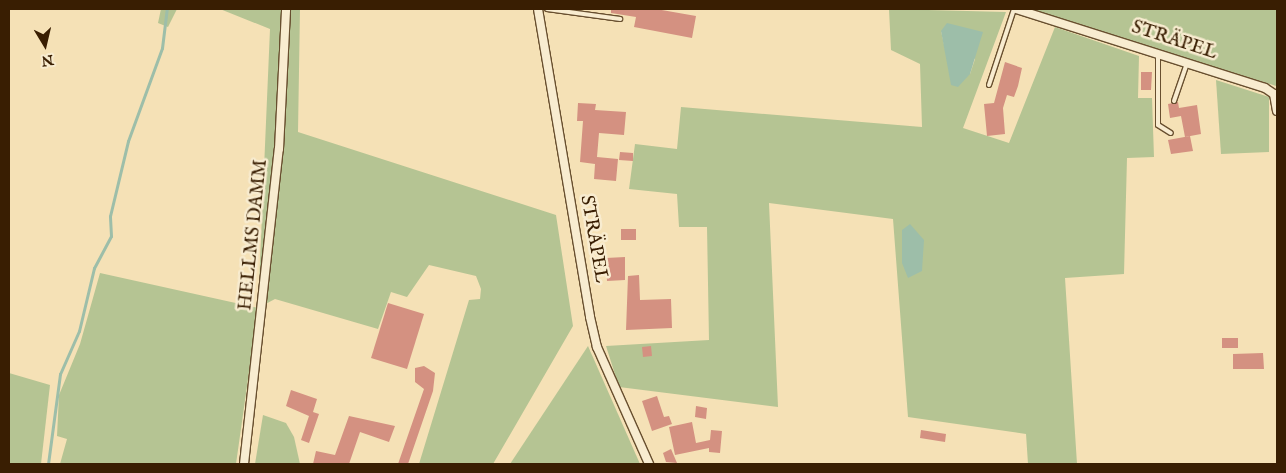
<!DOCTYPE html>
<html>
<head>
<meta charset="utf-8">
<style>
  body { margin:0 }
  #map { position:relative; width:1286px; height:473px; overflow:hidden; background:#f5e1b6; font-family:"IM FELL English",serif }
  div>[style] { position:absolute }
  .green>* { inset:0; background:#b5c493 }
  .water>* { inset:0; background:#9dbea9 }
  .stream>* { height:3px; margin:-1.5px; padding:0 1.5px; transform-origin:1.5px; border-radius:1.5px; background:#9dbea9 }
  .building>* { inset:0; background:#d49181 }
  .roads { filter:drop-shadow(1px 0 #684f2f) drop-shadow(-1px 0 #684f2f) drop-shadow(0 1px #684f2f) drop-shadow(0 -1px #684f2f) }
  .service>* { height:4px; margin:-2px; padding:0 2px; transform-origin:2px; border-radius:2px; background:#f8ecd0 }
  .minor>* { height:8px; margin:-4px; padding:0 4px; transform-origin:4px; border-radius:4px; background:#f8ecd0 }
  span { translate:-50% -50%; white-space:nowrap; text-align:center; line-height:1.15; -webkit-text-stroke:5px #f8ecd0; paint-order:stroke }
  .street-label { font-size:19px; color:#391e02 }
  .frame { position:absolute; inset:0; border:10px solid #391e02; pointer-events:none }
  .north { position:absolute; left:20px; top:20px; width:50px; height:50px; -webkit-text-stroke:4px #f8ecd0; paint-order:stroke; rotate:171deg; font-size:14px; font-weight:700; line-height:20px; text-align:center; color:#391e02 }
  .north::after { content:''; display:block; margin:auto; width:18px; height:22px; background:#391e02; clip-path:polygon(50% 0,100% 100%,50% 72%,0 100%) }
</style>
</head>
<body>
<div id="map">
  <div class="green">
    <i style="clip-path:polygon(161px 9px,177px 9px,168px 27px,158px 23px)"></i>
    <i style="clip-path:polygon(220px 9px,300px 9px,298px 132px,556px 215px,573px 326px,493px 464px,419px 464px,469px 300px,480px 299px,481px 289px,476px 276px,429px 265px,407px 297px,391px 292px,378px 329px,275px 299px,258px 308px,236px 464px,60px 464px,67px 439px,57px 436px,59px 395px,80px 344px,100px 273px,258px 308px,270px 29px)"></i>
    <i style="clip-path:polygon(evenodd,889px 9px,1006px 12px,963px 128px,1009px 143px,1055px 27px,1139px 56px,1138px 98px,1152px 98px,1154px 157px,1127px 158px,1124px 274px,1065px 278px,1077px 464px,1028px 464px,1026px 434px,908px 417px,893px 219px,769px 203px,778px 407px,619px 387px,606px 346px,709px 340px,707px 227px,679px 227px,677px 194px,629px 189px,635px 144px,677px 149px,681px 107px,922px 127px,920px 64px,891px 50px,889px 9px,941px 31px,975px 59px,970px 74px,948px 62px,941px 31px)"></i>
    <i style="clip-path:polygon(1032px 9px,1277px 9px,1277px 87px,1276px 86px)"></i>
    <i style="clip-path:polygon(1216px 80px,1269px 97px,1269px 152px,1221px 154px)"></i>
    <i style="clip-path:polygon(588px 346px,640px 464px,510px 464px)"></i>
    <i style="clip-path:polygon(9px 373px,50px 385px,41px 464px,9px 464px)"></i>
    <i style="clip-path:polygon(263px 415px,286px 423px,294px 437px,300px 464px,255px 464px)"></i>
  </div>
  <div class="water">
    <i style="clip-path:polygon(947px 23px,983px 32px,970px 74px,958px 87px,951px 85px,941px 31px)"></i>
    <i style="clip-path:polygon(910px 224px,924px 240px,922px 271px,908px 278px,902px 263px,902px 230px)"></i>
  </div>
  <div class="stream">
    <i style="left:48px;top:464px;width:91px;rotate:-82.4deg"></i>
    <i style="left:60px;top:374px;width:47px;rotate:-66.2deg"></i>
    <i style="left:79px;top:331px;width:65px;rotate:-76.6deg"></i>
    <i style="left:94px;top:268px;width:36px;rotate:-62deg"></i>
    <i style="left:111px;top:236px;width:20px;rotate:-93deg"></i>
    <i style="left:110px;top:216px;width:77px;rotate:-76.5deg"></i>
    <i style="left:128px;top:141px;width:99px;rotate:-69.9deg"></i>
    <i style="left:162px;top:48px;width:39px;rotate:-83deg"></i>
  </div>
  <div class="building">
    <i style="clip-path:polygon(611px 9px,656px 9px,696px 16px,692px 38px,634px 27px,636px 17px,611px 13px)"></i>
    <i style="clip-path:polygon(1005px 62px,1022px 68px,1018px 86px,1014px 97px,1007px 95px,1003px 108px,1005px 134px,987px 136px,984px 104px,994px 103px)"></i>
    <i style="clip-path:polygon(1141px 72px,1152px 72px,1151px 90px,1141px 90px)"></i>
    <i style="clip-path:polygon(1178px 102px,1179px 108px,1197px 105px,1201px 134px,1185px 137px,1181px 116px,1170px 118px,1168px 104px)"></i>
    <i style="clip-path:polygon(578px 103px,596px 104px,595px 110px,626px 112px,624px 135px,599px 133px,597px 157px,618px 159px,616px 181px,594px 179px,595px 164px,580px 162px,583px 121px,577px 121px)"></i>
    <i style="clip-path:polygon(1190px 136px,1193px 151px,1171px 154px,1168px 140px)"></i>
    <i style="clip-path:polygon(620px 152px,633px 153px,633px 161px,619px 160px)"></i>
    <i style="clip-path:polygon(621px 229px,636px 229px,636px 240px,621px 240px)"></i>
    <i style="clip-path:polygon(625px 257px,625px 280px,607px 281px,606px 258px)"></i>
    <i style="clip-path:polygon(639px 275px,640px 300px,671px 299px,672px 328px,626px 330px,628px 276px)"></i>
    <i style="clip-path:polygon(388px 303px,424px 314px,407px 369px,371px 358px)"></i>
    <i style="clip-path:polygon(1222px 338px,1238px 338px,1238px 348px,1222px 348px)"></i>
    <i style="clip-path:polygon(651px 346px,652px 356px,643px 357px,642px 347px)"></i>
    <i style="clip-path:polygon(1263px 353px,1264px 369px,1233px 369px,1233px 354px)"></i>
    <i style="clip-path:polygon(424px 366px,435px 373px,433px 391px,408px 464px,398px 464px,424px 389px,415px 382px,415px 368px)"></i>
    <i style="clip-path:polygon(291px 390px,317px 399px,313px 412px,319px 414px,309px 443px,301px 440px,309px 416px,286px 406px)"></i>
    <i style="clip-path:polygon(657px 396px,664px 417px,669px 416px,672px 424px,652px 431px,642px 401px)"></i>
    <i style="clip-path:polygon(696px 406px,707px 408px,706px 419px,695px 417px)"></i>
    <i style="clip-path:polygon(349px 416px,395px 426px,389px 442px,360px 432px,349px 464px,313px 464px,316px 451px,335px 455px)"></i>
    <i style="clip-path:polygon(692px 422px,696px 443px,710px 440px,711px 430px,722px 431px,720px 453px,709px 452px,709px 448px,675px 455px,669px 427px)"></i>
    <i style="clip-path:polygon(921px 430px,946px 434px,945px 442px,920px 438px)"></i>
    <i style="clip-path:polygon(671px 449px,677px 463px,666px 462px,663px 453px)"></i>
  </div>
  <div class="roads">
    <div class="service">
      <i style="left:547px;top:9px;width:74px;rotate:7.8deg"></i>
      <i style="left:1158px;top:54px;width:71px;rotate:90deg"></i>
      <i style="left:1158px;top:125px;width:15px;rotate:32deg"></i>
      <i style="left:989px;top:85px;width:80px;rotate:-71.8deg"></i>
      <i style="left:1174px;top:101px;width:39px;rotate:-71deg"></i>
    </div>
    <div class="minor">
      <i style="left:538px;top:9px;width:312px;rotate:80.4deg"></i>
      <i style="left:590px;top:317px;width:31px;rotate:77deg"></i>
      <i style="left:597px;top:347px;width:128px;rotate:66deg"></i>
      <i style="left:1016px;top:9px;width:261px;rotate:17.6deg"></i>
      <i style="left:1265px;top:88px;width:11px;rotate:34deg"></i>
      <i style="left:1274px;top:94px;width:17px;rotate:80deg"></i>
      <i style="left:244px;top:464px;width:317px;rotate:-83.7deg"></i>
      <i style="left:279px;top:149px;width:140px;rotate:-87.1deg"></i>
    </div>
  </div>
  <div class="street-label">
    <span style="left:1174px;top:41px;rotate:18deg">STRÄPEL</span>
    <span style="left:254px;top:235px;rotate:-84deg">HELLMS DAMM</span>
    <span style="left:593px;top:239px;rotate:80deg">STRÄPEL</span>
  </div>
  <div class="frame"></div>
  <div class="north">N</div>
</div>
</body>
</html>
